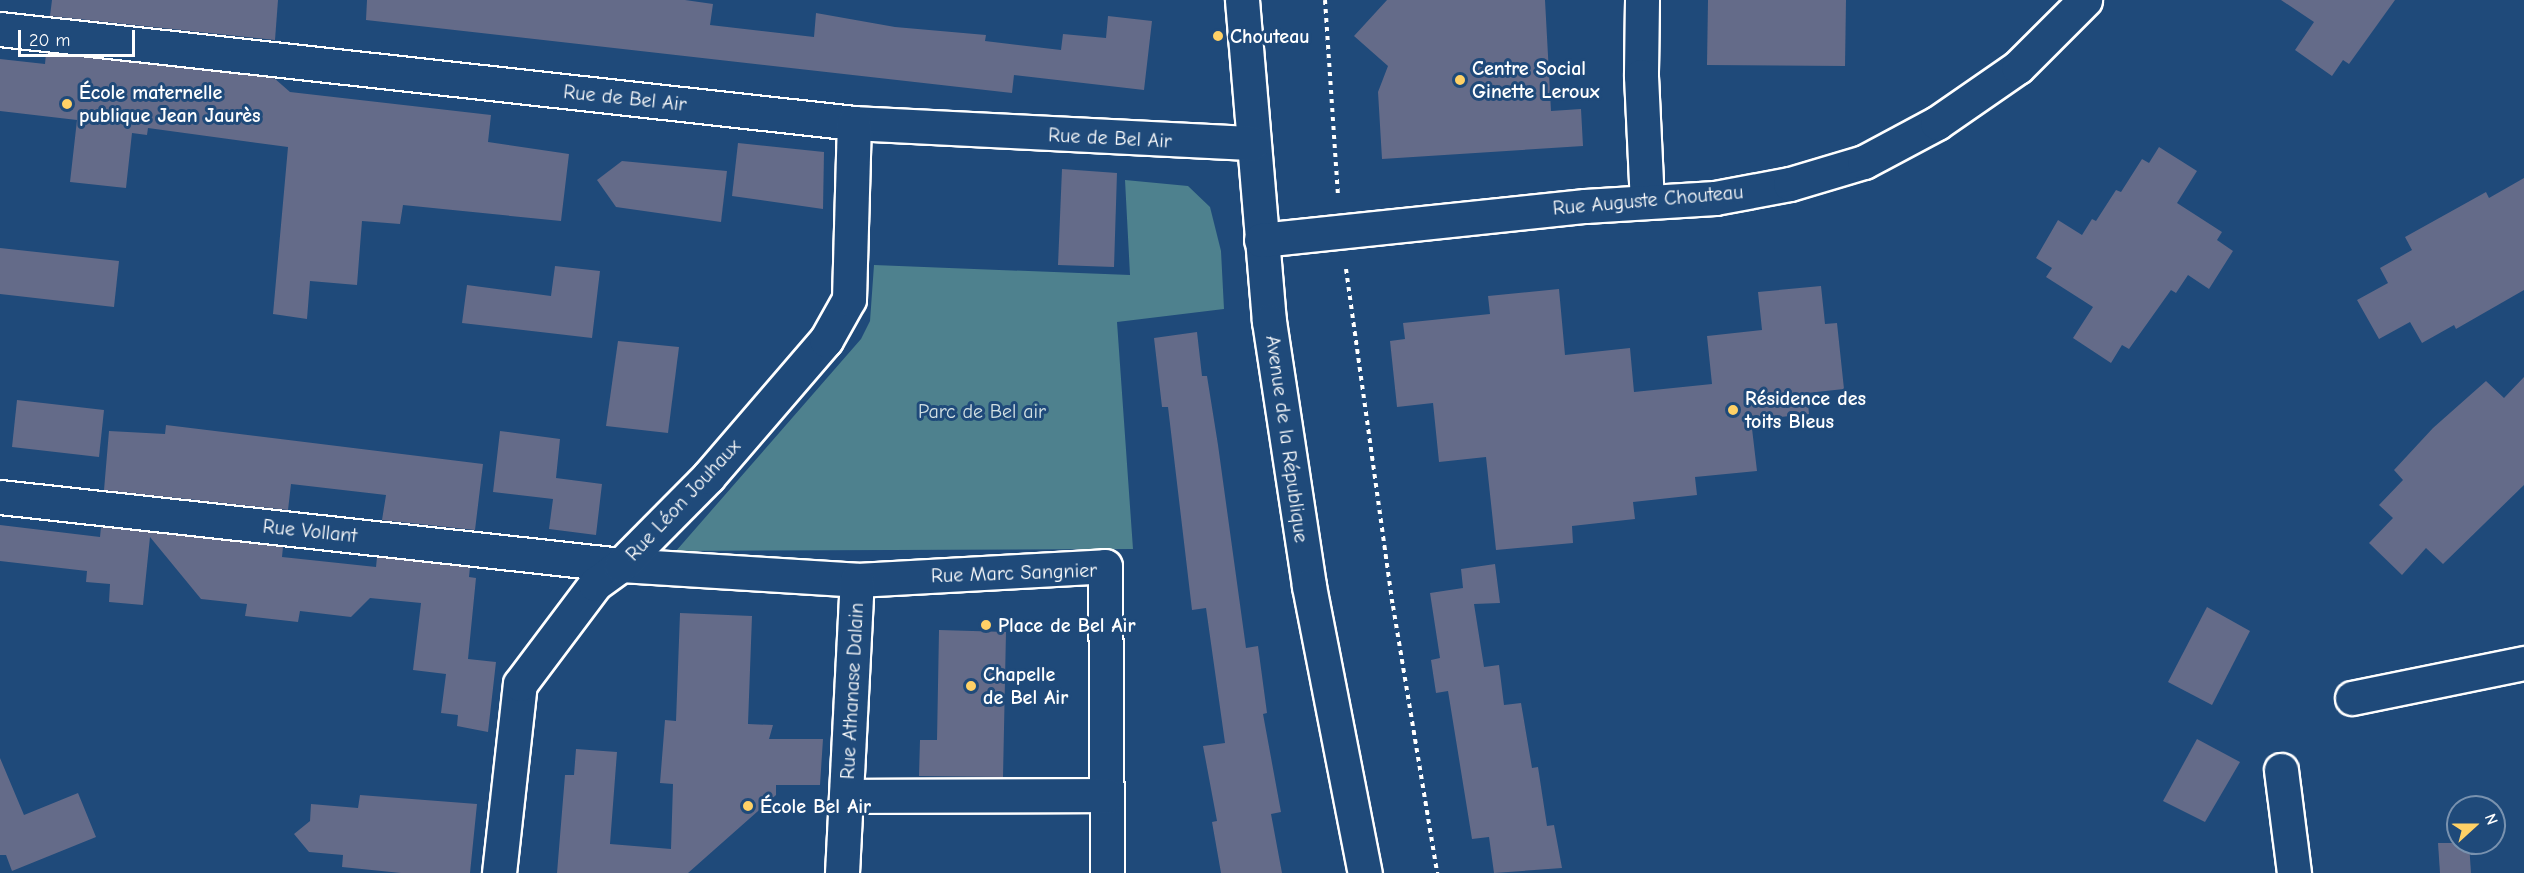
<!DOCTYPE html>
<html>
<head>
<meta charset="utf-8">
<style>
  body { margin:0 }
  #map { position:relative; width:2524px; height:873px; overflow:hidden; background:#1f4a7a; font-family:"Comic Neue",sans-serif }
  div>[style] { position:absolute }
  .green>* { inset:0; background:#4e818e }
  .building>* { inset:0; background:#646b89 }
  .path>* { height:4px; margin-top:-2px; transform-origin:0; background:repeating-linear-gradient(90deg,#fff 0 4.5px,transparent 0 9px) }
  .roads { filter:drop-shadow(2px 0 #fff) drop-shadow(-2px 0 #fff) drop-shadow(0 2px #fff) drop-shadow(0 -2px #fff) }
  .minor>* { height:33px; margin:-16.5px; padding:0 16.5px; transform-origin:16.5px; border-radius:16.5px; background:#1f4a7a }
  .dots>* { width:16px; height:16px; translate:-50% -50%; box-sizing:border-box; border:3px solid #1f4a7a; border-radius:50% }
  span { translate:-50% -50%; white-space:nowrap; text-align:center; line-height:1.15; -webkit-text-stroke:6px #1f4a7a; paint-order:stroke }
  .poi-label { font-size:20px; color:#fff; font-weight:700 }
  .left { translate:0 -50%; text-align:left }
  .street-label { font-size:20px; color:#fff }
  .park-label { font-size:20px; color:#d3e0e3 }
  .north { position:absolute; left:2446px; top:795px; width:60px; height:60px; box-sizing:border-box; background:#1f4a7a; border:2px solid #7992af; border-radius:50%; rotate:69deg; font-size:16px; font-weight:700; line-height:24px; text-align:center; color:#fff }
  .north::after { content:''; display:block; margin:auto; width:21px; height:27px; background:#ffd166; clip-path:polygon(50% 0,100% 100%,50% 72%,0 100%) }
  .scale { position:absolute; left:18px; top:30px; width:117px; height:27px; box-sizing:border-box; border:3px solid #fff; border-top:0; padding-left:8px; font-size:18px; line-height:21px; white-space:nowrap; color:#fff; -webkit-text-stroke:4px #1f4a7a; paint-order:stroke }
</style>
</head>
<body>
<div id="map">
  <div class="green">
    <i style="clip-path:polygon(1125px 180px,1188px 186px,1210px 207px,1221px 251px,1224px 309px,1117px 322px,1133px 549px,676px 551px,861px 339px,870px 321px,874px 265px,1130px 275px)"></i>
  </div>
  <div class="building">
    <i style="clip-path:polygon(52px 0,278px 0,275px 40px,50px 16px)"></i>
    <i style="clip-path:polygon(367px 0,685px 0,713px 4px,710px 25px,814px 37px,816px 13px,895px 27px,986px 35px,985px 41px,1061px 50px,1063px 34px,1106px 38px,1108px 16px,1152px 21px,1144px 90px,1014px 75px,1012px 93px,366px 20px)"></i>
    <i style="clip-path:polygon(1387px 0,1545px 0,1551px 111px,1581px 109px,1583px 146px,1382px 159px,1378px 92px,1388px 66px,1354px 36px)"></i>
    <i style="clip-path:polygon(1708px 0,1846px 0,1845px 66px,1707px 65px)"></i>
    <i style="clip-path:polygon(2281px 0,2395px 0,2349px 64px,2343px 60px,2332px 76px,2295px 50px,2314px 22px)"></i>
    <i style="clip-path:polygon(46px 53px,274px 78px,290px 92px,491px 115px,488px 142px,569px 154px,561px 221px,403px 205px,400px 224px,362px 221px,357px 285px,310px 281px,307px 319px,273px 314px,288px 147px,148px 128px,147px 135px,132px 133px,126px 188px,70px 182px,77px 120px,0 111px,0 59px,45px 64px)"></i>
    <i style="clip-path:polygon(738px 143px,824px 152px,823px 209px,732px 196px)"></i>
    <i style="clip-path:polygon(2159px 147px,2197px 171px,2177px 203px,2222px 232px,2217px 240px,2233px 251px,2209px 289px,2188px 275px,2176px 293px,2171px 290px,2129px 349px,2122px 345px,2111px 363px,2073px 338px,2093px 307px,2046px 277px,2052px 268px,2036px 258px,2058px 220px,2082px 235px,2092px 219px,2096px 221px,2116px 190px,2121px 192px,2142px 159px,2149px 163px)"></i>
    <i style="clip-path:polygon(622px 161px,727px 171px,721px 222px,616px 207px,597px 180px)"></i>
    <i style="clip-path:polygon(1062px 169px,1117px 173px,1114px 267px,1058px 265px)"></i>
    <i style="clip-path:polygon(2524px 178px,2524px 290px,2456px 329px,2454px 325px,2422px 343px,2410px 322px,2379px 339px,2357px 300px,2388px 283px,2380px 268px,2412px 250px,2405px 237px,2486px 192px,2489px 198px)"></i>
    <i style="clip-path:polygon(0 248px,119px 261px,114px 307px,0 294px)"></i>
    <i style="clip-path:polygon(555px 266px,600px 271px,592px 338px,462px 323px,467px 285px,551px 296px)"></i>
    <i style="clip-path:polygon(1821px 286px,1825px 324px,1837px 323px,1844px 389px,1807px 393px,1809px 414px,1751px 420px,1757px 471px,1695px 477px,1697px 495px,1633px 502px,1635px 519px,1572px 526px,1573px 543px,1496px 550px,1486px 457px,1439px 462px,1433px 403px,1397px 407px,1390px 341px,1405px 339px,1403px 323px,1490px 314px,1488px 296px,1559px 289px,1565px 355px,1630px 348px,1634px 392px,1712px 384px,1707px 336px,1762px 330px,1758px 292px)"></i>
    <i style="clip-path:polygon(1197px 332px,1202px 376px,1207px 376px,1218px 445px,1246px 648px,1258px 646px,1267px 713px,1263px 714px,1281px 812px,1271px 814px,1282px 873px,1221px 873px,1212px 822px,1217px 821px,1203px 746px,1225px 743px,1206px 608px,1192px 610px,1168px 407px,1162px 407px,1154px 338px)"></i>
    <i style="clip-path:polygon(618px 341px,679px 347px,668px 433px,606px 426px)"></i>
    <i style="clip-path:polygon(2524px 377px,2524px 485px,2443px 564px,2426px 548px,2402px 575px,2369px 543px,2393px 518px,2379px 505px,2403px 480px,2394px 470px,2433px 428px,2486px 381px,2504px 398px)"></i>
    <i style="clip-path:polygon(17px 400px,104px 410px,99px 457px,12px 447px)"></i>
    <i style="clip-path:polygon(166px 425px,483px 464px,475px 530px,382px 520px,386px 495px,291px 484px,288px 510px,104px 490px,109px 431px,165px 434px)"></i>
    <i style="clip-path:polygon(500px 431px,560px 439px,556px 478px,602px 484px,596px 535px,549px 529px,553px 499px,493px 492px)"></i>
    <i style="clip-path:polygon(0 525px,100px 537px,101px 527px,283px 547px,282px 557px,376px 567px,377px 557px,470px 567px,469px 577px,476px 578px,468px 659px,496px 662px,488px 732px,457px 726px,458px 715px,441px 713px,446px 674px,413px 670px,421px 603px,370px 598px,351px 617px,300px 611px,298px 622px,245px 616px,247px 604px,201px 599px,150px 537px,143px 605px,109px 602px,110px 584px,86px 582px,87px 571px,0 561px)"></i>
    <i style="clip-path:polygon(1495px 564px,1500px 603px,1474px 604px,1484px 667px,1499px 665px,1504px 705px,1521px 703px,1532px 768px,1538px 767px,1547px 826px,1554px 825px,1562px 868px,1494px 873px,1489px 837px,1472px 839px,1448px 691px,1436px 693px,1431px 660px,1440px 658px,1430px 593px,1463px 588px,1461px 569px)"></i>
    <i style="clip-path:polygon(2207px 607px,2250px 631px,2212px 705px,2168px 682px)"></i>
    <i style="clip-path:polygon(680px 613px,752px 616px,748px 724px,773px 725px,769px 739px,823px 739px,820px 785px,776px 785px,776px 795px,688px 873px,557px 873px,565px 775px,574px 775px,576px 749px,617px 752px,610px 844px,671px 849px,673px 784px,660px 783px,665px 720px,676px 721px)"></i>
    <i style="clip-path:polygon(939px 630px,1006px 632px,1003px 777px,919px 776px,920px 740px,937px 740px)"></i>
    <i style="clip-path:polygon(2197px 739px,2240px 762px,2205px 822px,2163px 801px)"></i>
    <i style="clip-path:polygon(0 758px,24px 815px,78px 793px,96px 837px,12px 871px,6px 855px,0 855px)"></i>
    <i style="clip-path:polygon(360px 795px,477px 804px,470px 873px,401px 873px,342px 867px,343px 855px,309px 852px,294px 834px,310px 821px,311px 804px,358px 808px)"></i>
    <i style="clip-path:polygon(2438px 843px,2469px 843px,2471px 873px,2440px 873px)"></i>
  </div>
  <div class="path">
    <i style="left:1325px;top:0;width:196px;rotate:86.2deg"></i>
    <i style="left:1346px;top:269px;width:340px;rotate:82.1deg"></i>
    <i style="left:1393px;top:606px;width:271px;rotate:80.6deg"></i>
  </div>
  <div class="roads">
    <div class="minor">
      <i style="left:1242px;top:0;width:322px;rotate:85.2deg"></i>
      <i style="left:1269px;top:321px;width:268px;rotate:81.4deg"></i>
      <i style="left:1309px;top:586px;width:292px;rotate:79deg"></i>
      <i style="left:1642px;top:0;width:76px;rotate:90.8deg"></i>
      <i style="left:1641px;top:76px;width:126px;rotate:87.3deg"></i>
      <i style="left:0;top:29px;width:859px;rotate:6.28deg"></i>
      <i style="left:854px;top:123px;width:399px;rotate:2.9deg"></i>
      <i style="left:1261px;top:240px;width:326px;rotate:-6deg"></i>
      <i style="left:1585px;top:206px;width:130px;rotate:-3.5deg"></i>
      <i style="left:1715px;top:198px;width:76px;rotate:-10.6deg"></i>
      <i style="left:1790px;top:184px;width:77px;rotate:-16.6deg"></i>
      <i style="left:1864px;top:162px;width:83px;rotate:-28.1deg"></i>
      <i style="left:1937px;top:123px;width:98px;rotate:-34.7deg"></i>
      <i style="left:2018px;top:67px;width:95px;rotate:-45deg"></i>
      <i style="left:0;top:497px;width:625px;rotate:6.25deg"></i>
      <i style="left:621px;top:565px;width:236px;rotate:3.6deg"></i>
      <i style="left:857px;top:580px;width:248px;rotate:-3.2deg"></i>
      <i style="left:1105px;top:566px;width:307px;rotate:89.6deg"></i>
      <i style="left:2352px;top:698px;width:176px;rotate:-11.5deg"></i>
      <i style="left:2281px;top:770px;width:104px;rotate:82.8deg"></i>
      <i style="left:846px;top:796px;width:261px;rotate:-0.2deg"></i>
      <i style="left:499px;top:873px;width:190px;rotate:-83.7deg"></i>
      <i style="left:520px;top:684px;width:125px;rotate:-53.1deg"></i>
      <i style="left:595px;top:584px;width:32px;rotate:-36deg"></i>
      <i style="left:621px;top:565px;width:124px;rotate:-45.3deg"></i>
      <i style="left:708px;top:477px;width:181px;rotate:-49.3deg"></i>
      <i style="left:826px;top:340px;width:47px;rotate:-60.7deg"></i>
      <i style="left:849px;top:299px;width:176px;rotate:-88.4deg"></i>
      <i style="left:842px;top:873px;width:293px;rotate:-87.1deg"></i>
    </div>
  </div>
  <div class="dots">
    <i style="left:1218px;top:36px;background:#ffd166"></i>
    <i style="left:1460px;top:80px;background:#ffd166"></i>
    <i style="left:67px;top:104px;background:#ffd166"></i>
    <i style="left:1733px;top:410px;background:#ffd166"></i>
    <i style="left:986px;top:625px;background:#ffd166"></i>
    <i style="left:971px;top:686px;background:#ffd166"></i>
    <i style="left:748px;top:806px;background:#ffd166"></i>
  </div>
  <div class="poi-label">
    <span class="left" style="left:1230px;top:36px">Chouteau</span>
    <span class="left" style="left:1472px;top:80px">Centre Social<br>Ginette Leroux</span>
    <span class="left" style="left:79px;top:104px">École maternelle<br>publique Jean Jaurès</span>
    <span class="left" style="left:1745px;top:410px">Résidence des<br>toits Bleus</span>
    <span class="left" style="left:998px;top:625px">Place de Bel Air</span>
    <span class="left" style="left:983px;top:686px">Chapelle<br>de Bel Air</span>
    <span class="left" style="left:760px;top:806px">École Bel Air</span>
  </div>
  <div class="street-label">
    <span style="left:625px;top:98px;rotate:6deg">Rue de Bel Air</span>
    <span style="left:1110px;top:138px;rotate:3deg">Rue de Bel Air</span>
    <span style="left:1648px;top:200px;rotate:-5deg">Rue Auguste Chouteau</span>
    <span style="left:1287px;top:439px;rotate:82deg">Avenue de la République</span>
    <span style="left:683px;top:500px;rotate:-47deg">Rue Léon Jouhaux</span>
    <span style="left:310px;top:531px;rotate:6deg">Rue Vollant</span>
    <span style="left:1014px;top:573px;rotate:-2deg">Rue Marc Sangnier</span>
    <span style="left:852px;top:691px;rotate:-87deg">Rue Athanase Dalain</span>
  </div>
  <div class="park-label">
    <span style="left:982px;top:411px">Parc de Bel air</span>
  </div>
  <div class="north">N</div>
  <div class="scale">20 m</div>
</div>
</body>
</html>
